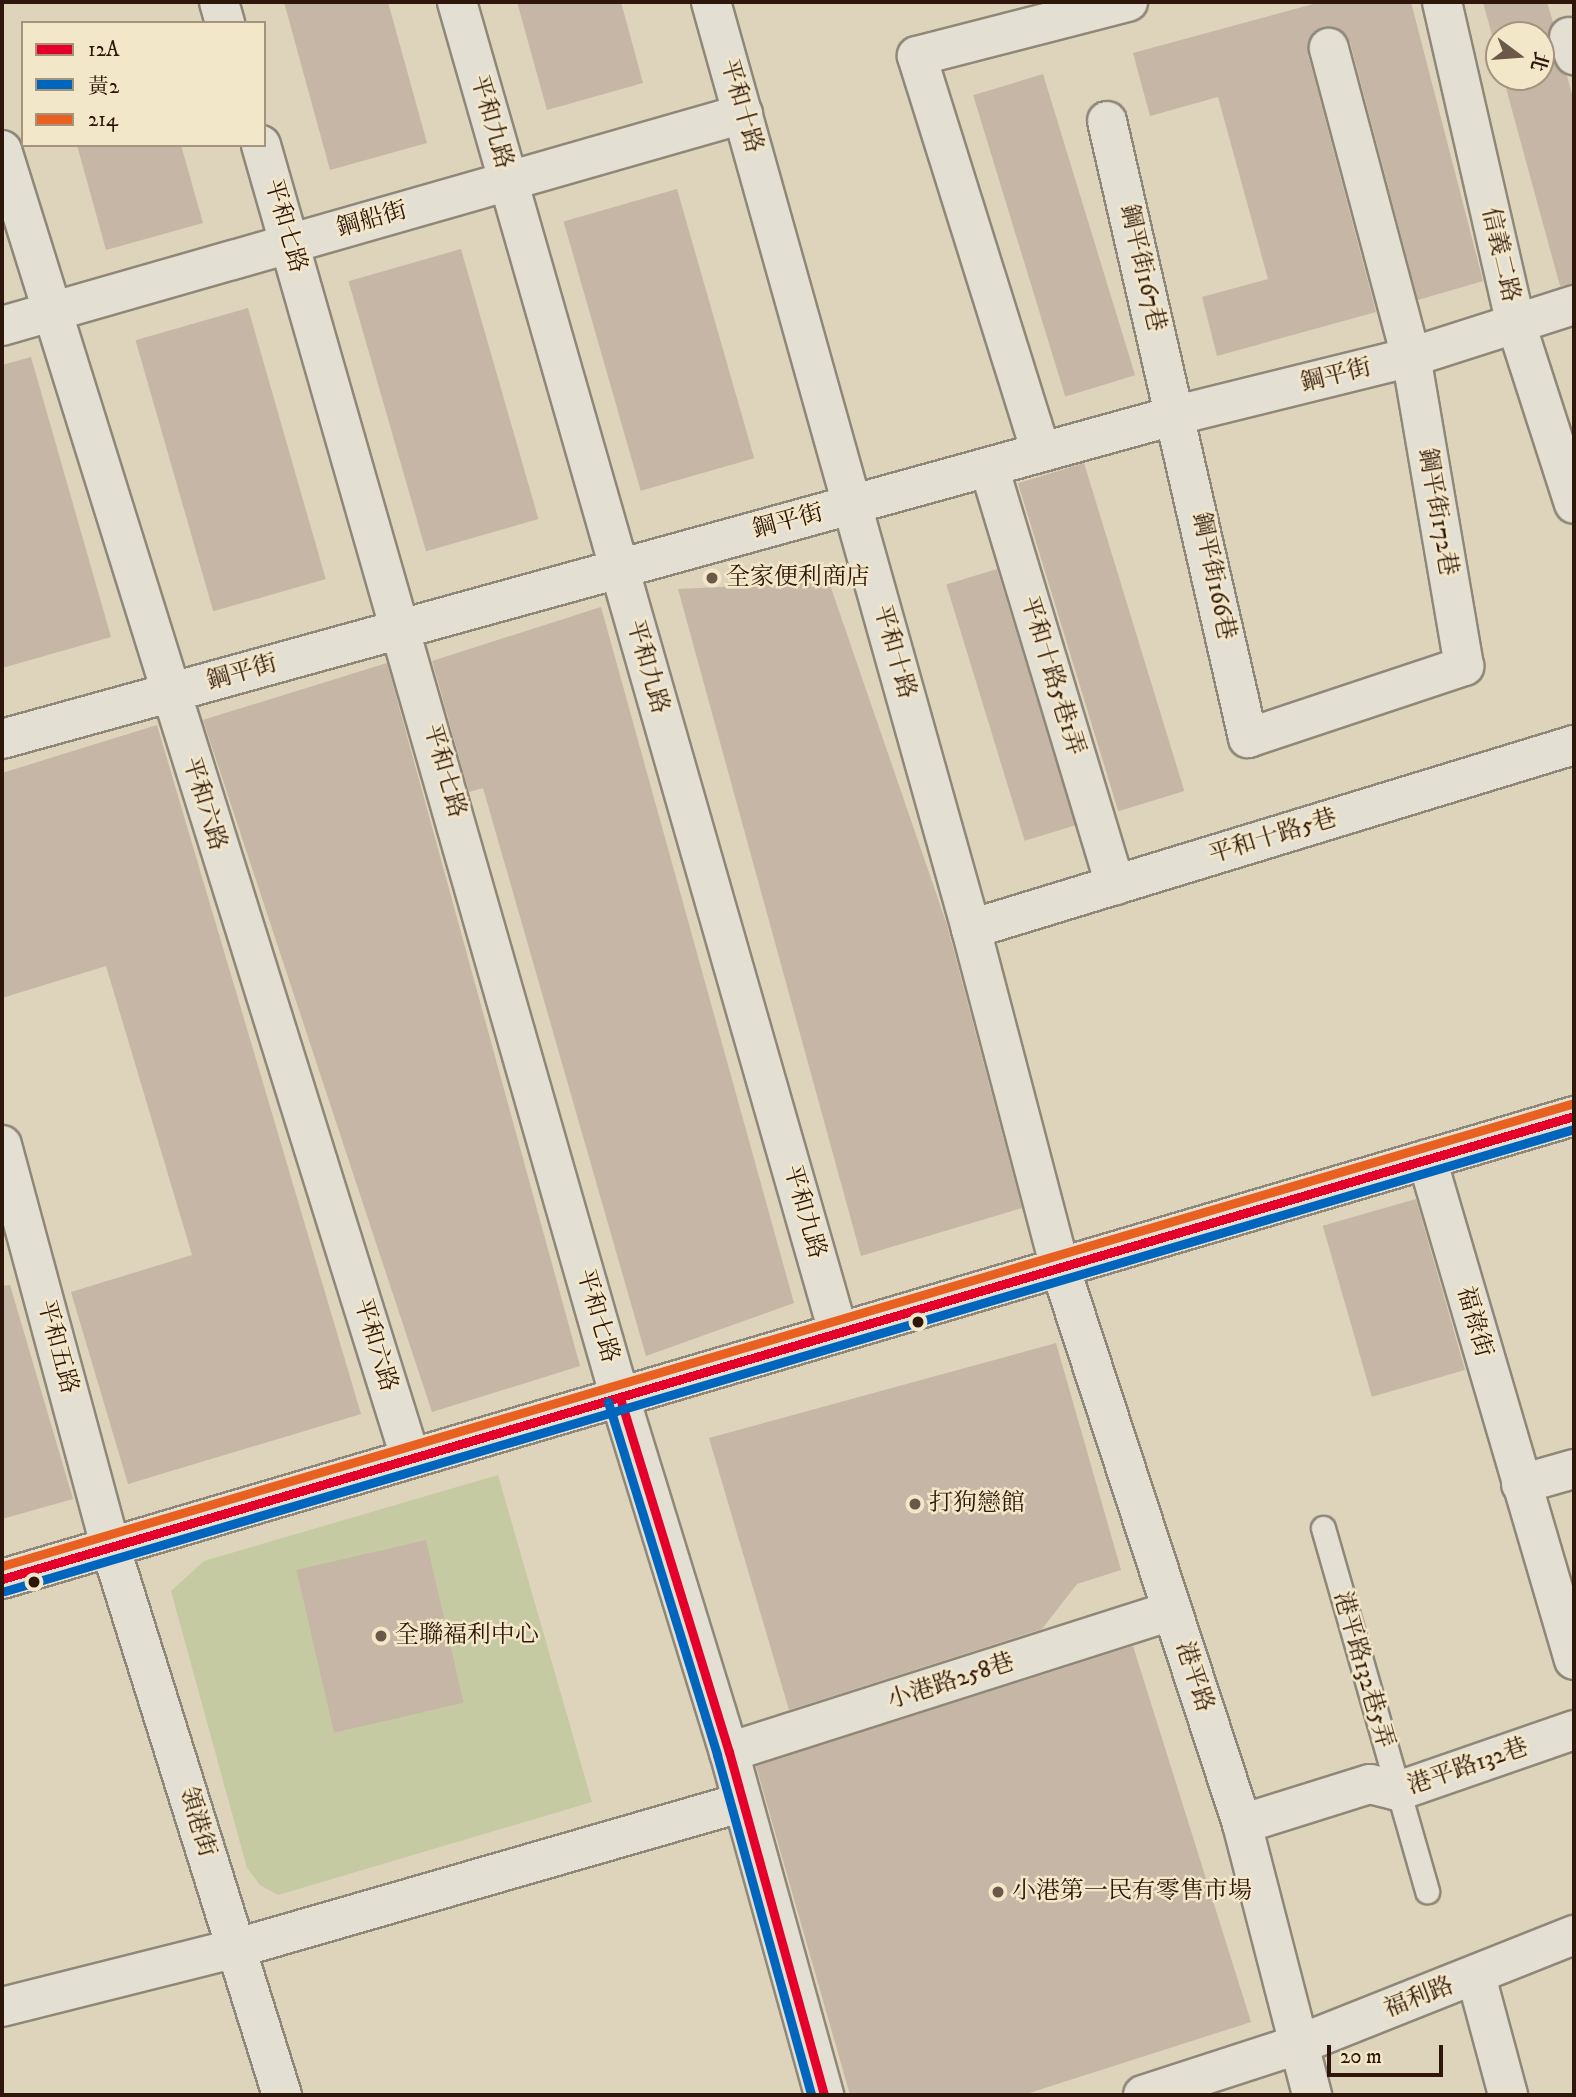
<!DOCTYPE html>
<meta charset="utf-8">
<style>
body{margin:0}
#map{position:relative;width:1576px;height:2097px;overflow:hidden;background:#ddd4bb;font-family:"IM FELL DW Pica","Noto Serif TC",serif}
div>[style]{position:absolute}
.green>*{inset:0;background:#c5caa2}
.building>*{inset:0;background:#c6b6a5;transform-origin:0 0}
.roads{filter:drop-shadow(2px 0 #8f8777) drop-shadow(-2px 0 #8f8777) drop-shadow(0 2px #8f8777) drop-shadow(0 -2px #8f8777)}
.service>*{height:23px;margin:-11.5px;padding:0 11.5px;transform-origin:11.5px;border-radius:11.5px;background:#e4dfd3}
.minor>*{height:38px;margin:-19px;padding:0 19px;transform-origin:19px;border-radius:19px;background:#e4dfd3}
.bus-1>*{height:9px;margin:-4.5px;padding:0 4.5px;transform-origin:4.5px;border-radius:4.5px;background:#e4002b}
.bus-2>*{height:9px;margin:-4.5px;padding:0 4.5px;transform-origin:4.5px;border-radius:4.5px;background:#0065bd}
.bus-3>*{height:9px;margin:-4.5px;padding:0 4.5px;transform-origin:4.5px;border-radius:4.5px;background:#e86121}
.dots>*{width:19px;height:19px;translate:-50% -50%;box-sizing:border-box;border:4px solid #f3e7c9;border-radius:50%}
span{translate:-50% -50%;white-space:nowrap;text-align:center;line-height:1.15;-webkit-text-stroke:5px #f3e7c9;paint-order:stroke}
.street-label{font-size:24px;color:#2e160a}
.poi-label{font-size:24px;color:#2e160a}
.left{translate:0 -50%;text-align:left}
.frame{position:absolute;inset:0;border:4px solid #2e160a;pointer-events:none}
.legend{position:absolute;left:21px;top:21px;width:245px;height:126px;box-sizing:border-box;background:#f3e7c9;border:2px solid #a4937d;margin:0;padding:9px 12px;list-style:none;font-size:21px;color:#2e160a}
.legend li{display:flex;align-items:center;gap:14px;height:35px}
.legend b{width:35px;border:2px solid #a4937d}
.north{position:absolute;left:1485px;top:21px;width:70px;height:70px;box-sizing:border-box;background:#f3e7c9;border:2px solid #a4937d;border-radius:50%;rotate:106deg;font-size:19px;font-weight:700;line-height:28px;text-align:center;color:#2e160a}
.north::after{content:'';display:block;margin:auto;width:24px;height:32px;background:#6b5848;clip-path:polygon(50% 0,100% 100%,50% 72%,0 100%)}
.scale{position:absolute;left:1327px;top:2045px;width:116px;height:32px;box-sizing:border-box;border:4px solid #2e160a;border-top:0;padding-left:9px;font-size:21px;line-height:24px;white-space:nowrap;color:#2e160a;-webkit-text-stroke:5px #f3e7c9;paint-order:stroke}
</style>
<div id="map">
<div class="green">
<div style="clip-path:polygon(498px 1475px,592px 1802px,278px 1895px,260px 1885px,247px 1868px,171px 1591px,204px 1561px)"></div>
</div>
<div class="building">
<div style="clip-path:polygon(284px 2px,388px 2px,427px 143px,330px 170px)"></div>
<div style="clip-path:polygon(517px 2px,621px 2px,643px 83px,547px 110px)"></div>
<div style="clip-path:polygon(1321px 2px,1411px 2px,1483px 281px,1418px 300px,1350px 42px,1335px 27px,1323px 27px,1308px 42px,1308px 54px,1376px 312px,1217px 356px,1202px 297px,1268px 279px,1218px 97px,1150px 116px,1133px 53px)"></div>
<div style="clip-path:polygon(1483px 2px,1547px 2px,1553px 22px,1548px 43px,1558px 70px,1567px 76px,1574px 101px,1574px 284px,1560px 286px,1503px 77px,1541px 77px,1541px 35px,1499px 35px,1499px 61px)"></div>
<div style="left:1043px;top:74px;width:315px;height:73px;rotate:73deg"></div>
<div style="clip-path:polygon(77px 145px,181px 145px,203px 223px,106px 250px)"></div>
<div style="left:677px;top:189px;width:280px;height:118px;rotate:74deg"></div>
<div style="left:461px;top:249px;width:281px;height:117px;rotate:74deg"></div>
<div style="left:248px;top:308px;width:282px;height:117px;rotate:74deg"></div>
<div style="clip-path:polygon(31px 357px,111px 637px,2px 668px,2px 365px)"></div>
<div style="left:1084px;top:463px;width:343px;height:69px;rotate:73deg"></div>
<div style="left:997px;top:569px;width:268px;height:53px;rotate:73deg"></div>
<div style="clip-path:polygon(829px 582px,947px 925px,1022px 1208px,861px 1256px,678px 589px)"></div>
<div style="clip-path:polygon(601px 607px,794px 1303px,646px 1356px,483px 788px,469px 792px,432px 661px)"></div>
<div style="clip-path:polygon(387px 663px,580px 1366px,432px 1412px,203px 720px)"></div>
<div style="clip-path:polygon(157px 725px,361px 1414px,128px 1484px,71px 1292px,192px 1255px,106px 966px,2px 998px,2px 773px)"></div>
<div style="left:1416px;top:1199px;width:178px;height:97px;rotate:74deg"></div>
<div style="clip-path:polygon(10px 1285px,73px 1499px,2px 1519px,2px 1286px)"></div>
<div style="clip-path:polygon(1056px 1343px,1121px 1570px,1077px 1584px,1042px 1629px,789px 1710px,709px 1438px)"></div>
<div style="left:426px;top:1540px;width:167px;height:133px;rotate:77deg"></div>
<div style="clip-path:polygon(1133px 1646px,1251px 2022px,1023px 2095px,850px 2095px,756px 1766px)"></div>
</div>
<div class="roads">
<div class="service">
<div style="left:1323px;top:1528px;width:378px;rotate:74deg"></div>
</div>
<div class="minor">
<div style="left:219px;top:2px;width:22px;rotate:74deg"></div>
<div style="left:457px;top:2px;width:1383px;rotate:74.01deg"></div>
<div style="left:711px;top:2px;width:963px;rotate:74.33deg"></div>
<div style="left:971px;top:929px;width:346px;rotate:75.3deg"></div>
<div style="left:1059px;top:1264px;width:589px;rotate:71.9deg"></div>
<div style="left:1242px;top:1824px;width:280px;rotate:75.5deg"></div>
<div style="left:1442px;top:2px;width:327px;rotate:77.1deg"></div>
<div style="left:1515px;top:321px;width:192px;rotate:72.1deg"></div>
<div style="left:1569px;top:37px;width:19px;rotate:74deg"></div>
<div style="left:1107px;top:121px;width:633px;rotate:77.13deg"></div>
<div style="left:1248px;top:738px;width:228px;rotate:-18.4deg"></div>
<div style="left:1464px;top:666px;width:314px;rotate:-99.7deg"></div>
<div style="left:1411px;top:357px;width:320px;rotate:-104.9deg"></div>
<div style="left:261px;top:145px;width:1303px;rotate:74.01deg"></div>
<div style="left:620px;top:1398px;width:370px;rotate:72.9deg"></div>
<div style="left:729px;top:1752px;width:356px;rotate:74.5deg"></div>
<div style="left:2px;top:150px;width:1369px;rotate:72.66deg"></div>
<div style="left:2px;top:326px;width:771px;rotate:-15.97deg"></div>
<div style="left:1041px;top:452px;width:415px;rotate:-107.4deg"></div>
<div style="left:917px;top:56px;width:218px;rotate:-14.4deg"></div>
<div style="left:989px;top:467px;width:437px;rotate:73.2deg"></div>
<div style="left:2px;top:739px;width:1219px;rotate:-15.42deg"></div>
<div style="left:1177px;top:415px;width:241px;rotate:-13.9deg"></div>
<div style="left:1411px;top:357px;width:171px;rotate:-17.7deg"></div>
<div style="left:971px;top:929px;width:630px;rotate:-16.97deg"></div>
<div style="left:2px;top:1145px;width:418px;rotate:74.9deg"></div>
<div style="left:111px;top:1549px;width:572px;rotate:72.61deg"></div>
<div style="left:1427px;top:1159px;width:522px;rotate:73.65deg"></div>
<div style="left:1521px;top:1484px;width:55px;rotate:-15.8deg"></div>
<div style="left:2px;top:1579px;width:1639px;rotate:-16.41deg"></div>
<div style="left:729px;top:1752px;width:465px;rotate:-17.7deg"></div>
<div style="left:1242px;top:1824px;width:134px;rotate:-17.4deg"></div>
<div style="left:1370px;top:1784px;width:29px;rotate:14deg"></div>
<div style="left:1398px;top:1791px;width:186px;rotate:-19.1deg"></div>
<div style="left:1476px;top:1976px;width:123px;rotate:74.9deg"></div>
<div style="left:2px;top:2007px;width:242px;rotate:-14.1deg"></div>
<div style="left:237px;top:1948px;width:523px;rotate:-16.08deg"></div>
<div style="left:1143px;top:2095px;width:165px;rotate:-18deg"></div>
<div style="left:1300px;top:2044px;width:295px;rotate:-21.7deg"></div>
</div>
</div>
<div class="bus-1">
<div style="left:620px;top:1398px;width:370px;rotate:72.9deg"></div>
<div style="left:729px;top:1752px;width:356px;rotate:74.5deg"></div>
<div style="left:2px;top:1579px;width:1639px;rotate:-16.41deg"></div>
</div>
<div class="bus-2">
<div style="left:608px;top:1402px;width:369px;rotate:72.8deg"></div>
<div style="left:717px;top:1755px;width:353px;rotate:74.5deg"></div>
<div style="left:5px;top:1591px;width:1636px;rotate:-16.41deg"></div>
</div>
<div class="bus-3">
<div style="left:2px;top:1566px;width:1636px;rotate:-16.41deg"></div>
</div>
<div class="dots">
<div style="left:712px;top:578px;background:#6b5848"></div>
<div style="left:918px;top:1322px;background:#2e160a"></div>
<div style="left:915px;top:1504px;background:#6b5848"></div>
<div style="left:34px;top:1582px;background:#2e160a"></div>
<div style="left:381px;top:1636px;background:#6b5848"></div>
<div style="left:998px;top:1892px;background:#6b5848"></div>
</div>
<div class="street-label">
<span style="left:741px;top:106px;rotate:74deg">平和十路</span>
<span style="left:491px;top:122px;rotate:74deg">平和九路</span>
<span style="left:372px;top:220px;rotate:-16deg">鋼船街</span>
<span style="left:285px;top:226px;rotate:74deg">平和七路</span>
<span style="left:1500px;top:255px;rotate:77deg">信義二路</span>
<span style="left:1142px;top:268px;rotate:77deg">鋼平街167巷</span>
<span style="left:1336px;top:376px;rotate:-14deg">鋼平街</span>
<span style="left:1437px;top:512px;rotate:80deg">鋼平街172巷</span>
<span style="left:788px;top:522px;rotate:-15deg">鋼平街</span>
<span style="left:1213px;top:576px;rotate:78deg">鋼平街166巷</span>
<span style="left:894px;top:652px;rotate:74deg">平和十路</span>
<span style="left:647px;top:667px;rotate:74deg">平和九路</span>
<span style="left:242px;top:673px;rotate:-16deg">鋼平街</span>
<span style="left:1052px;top:676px;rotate:73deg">平和十路5巷1弄</span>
<span style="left:444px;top:771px;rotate:74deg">平和七路</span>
<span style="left:204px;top:804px;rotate:73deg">平和六路</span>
<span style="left:1273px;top:837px;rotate:-17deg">平和十路5巷</span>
<span style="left:804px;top:1212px;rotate:74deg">平和九路</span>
<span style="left:597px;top:1316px;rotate:74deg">平和七路</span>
<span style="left:1474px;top:1322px;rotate:74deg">福祿街</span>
<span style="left:375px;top:1345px;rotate:73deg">平和六路</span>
<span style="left:57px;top:1347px;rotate:75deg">平和五路</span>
<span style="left:1363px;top:1670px;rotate:74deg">港平路132巷5弄</span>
<span style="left:1194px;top:1677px;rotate:72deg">港平路</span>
<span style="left:951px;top:1682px;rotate:-18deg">小港路258巷</span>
<span style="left:1468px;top:1767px;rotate:-19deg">港平路132巷</span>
<span style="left:197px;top:1822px;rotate:73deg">領港街</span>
<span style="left:1419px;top:1998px;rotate:-21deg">福利路</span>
</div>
<div class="poi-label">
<span class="left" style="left:726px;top:578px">全家便利商店</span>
<span class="left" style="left:929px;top:1504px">打狗戀館</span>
<span class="left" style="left:395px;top:1636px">全聯褔利中心</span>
<span class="left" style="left:1012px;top:1892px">小港第一民有零售市場</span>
</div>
<div class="frame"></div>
<ul class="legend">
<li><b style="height:9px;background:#e4002b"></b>12A</li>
<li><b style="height:9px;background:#0065bd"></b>黃2</li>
<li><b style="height:9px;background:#e86121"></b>214</li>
</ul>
<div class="north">北</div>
<div class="scale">20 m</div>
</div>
